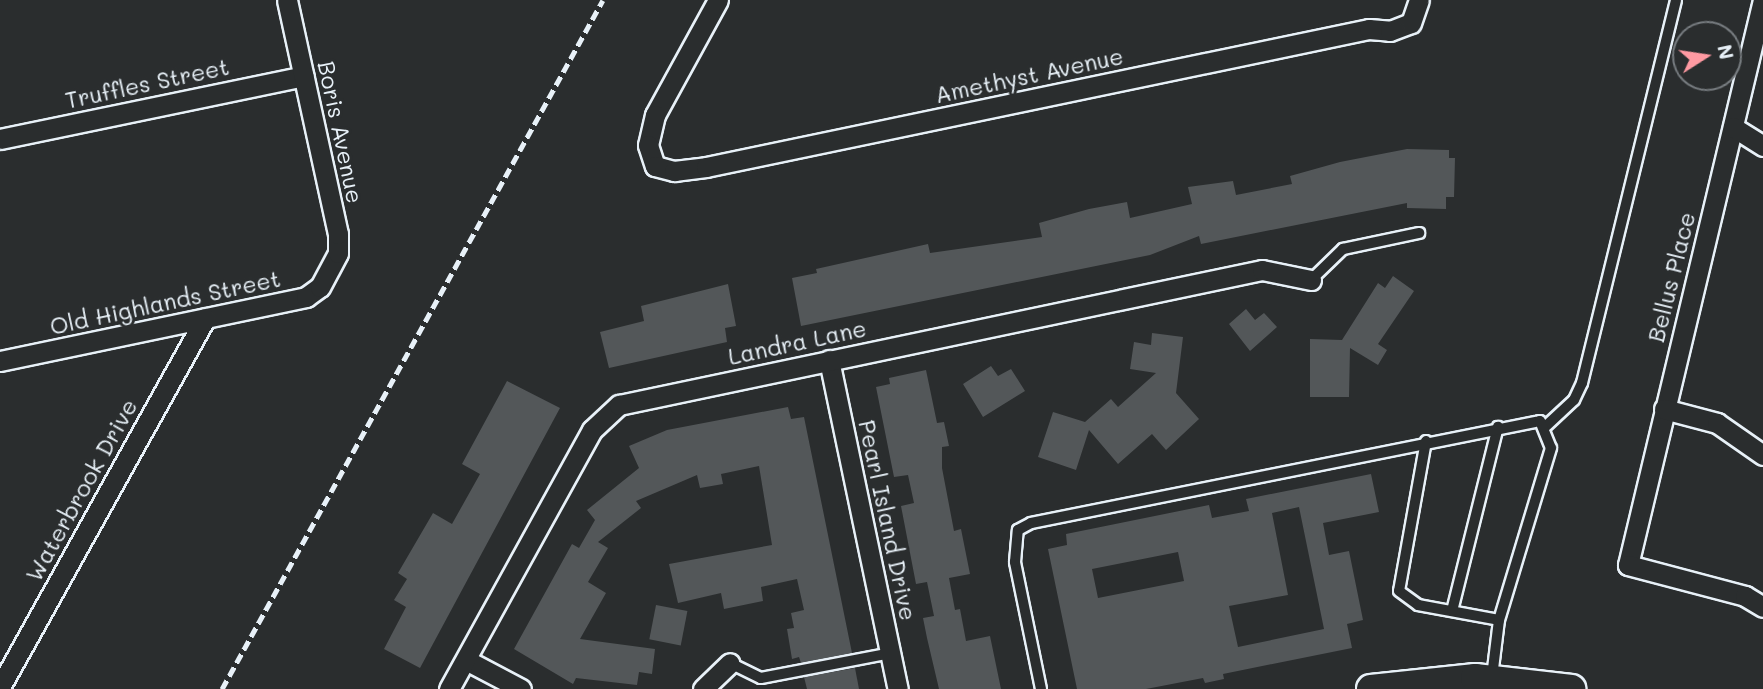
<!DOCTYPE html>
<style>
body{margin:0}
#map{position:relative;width:1763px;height:689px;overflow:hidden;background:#2a2d2e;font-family:Mali,sans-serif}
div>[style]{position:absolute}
.building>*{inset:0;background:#535759;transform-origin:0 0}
.roads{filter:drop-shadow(2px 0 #e8f1f8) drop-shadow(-2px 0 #e8f1f8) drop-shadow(0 2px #e8f1f8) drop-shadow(0 -2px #e8f1f8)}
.lane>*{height:10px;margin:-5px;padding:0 5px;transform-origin:5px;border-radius:5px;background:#2a2d2e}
.street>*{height:19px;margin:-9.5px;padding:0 9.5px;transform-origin:9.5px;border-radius:9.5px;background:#2a2d2e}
.secondary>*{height:28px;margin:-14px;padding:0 14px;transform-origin:14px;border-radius:14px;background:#2a2d2e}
.rail>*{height:5px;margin-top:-2.5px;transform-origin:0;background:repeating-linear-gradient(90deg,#e8f1f8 0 10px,transparent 0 15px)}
span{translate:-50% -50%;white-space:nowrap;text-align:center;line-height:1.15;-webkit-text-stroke:6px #2a2d2e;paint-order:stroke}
.street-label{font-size:23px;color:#e8f1f8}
.north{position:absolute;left:1672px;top:21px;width:70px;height:70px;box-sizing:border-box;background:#2a2d2e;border:2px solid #767b7f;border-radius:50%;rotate:78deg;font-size:19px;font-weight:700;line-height:28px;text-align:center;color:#e8f1f8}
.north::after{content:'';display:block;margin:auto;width:24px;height:32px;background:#ff9aa2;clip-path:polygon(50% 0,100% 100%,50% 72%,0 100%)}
</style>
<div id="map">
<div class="building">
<div style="clip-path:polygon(1407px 149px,1449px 150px,1449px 158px,1455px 158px,1454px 197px,1446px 197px,1446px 209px,1407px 208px,1407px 203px,1201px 244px,1199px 236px,1150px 255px,801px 326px,792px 278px,817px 273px,816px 269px,928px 244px,930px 253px,1042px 237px,1039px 223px,1089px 209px,1127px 202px,1130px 218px,1192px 204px,1188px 187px,1233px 181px,1236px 195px,1292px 184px,1290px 176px,1340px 162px)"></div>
<div style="clip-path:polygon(1393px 276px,1414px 291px,1378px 344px,1387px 350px,1378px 365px,1350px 348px,1349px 397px,1310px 397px,1310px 339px,1342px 340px,1378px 283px,1385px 288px)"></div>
<div style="clip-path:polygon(728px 284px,736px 326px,725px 328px,727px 342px,609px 368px,600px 332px,644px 321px,641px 306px)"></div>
<div style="clip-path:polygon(1246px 309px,1255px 320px,1264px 313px,1277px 327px,1250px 351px,1229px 324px)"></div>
<div style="clip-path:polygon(1152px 333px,1183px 337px,1176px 393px,1199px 419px,1166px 450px,1152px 434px,1118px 464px,1089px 430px,1076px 470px,1038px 457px,1053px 412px,1085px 422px,1111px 399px,1118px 407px,1156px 373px,1130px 369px,1134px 342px,1151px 345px)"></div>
<div style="clip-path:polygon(991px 366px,998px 376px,1011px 369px,1025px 391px,983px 417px,963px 384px)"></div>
<div style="clip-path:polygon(926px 370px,937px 423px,944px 422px,949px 446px,942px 447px,942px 468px,954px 531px,961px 529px,970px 574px,949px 578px,955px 610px,960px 609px,966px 641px,990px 636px,1001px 689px,939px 689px,927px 638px,923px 618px,934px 616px,927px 582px,916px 584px,901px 506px,914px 503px,908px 475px,894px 477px,876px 387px,890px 384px,889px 378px)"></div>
<div style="clip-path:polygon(507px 381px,560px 408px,420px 668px,384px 649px,406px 607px,394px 600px,407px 579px,398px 573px,433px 513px,452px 524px,480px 474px,462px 464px)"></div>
<div style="clip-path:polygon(788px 407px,791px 419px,804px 417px,852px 653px,801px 663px,799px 657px,792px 659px,787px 629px,794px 628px,791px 613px,804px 610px,797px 579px,761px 587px,763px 601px,724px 609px,721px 593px,678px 603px,669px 564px,772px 545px,759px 466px,721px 474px,723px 484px,700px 488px,697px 475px,636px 501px,641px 508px,598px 542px,608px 548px,588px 582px,606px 593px,580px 639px,655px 649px,652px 674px,639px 672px,637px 685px,576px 678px,573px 684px,514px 649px,572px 544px,579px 548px,595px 520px,587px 510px,639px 468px,629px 446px,667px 430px)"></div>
<div style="clip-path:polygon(evenodd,1371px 474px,1379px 512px,1323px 523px,1329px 555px,1349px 551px,1363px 620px,1347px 624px,1352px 648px,1223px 674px,1224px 679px,1205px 683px,1203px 678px,1146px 689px,1077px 689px,1048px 549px,1067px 545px,1066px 534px,1209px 505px,1212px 518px,1249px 511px,1246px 499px,1371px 474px,1299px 507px,1324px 629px,1238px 647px,1229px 606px,1288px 595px,1272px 513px,1299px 507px,1371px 474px,1178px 552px,1184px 581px,1098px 598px,1092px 569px,1178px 552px)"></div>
<div style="left:656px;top:605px;width:32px;height:35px;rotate:11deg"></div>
<div style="clip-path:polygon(855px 668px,859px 689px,807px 689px,804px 677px)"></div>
</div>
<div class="roads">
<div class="lane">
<div style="left:1311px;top:280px;width:45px;rotate:-44.1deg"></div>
<div style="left:1343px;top:249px;width:78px;rotate:-11.9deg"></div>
<div style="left:1546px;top:426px;width:38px;rotate:-43deg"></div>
<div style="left:1574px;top:400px;width:19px;rotate:-65deg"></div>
<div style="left:1582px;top:383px;width:394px;rotate:-76.2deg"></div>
<div style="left:1426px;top:441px;width:152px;rotate:100.2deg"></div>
<div style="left:1399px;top:591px;width:24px;rotate:36deg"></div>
<div style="left:1418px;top:605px;width:82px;rotate:10.5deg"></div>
<div style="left:1499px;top:620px;width:57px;rotate:97deg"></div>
<div style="left:1452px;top:611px;width:190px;rotate:-76deg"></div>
<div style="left:730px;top:663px;width:34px;rotate:26deg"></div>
<div style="left:761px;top:678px;width:132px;rotate:-10.9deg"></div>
<div style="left:1041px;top:689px;width:130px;rotate:-101.6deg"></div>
<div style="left:1015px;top:562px;width:32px;rotate:-85deg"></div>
<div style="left:1018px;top:530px;width:15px;rotate:-28deg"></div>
<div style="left:1031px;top:523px;width:519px;rotate:-11.33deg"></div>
<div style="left:1540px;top:421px;width:29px;rotate:68deg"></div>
<div style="left:1551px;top:448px;width:180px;rotate:106.8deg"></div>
</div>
<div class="street">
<div style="left:718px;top:0;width:131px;rotate:118.7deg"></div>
<div style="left:655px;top:115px;width:31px;rotate:103deg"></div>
<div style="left:648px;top:145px;width:22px;rotate:72deg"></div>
<div style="left:655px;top:166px;width:20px;rotate:15deg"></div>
<div style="left:674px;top:171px;width:32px;rotate:-7deg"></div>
<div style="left:706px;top:167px;width:677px;rotate:-11.76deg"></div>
<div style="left:1369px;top:29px;width:21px;rotate:5deg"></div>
<div style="left:1390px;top:31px;width:22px;rotate:-21deg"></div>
<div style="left:1411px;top:23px;width:24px;rotate:-71deg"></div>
<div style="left:1763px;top:0;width:581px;rotate:103.44deg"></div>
<div style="left:1628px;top:565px;width:121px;rotate:14.8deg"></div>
<div style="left:1745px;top:596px;width:21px;rotate:31deg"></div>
<div style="left:1733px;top:127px;width:36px;rotate:32deg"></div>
<div style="left:0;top:139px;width:310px;rotate:-11.7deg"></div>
<div style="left:829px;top:360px;width:336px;rotate:78.2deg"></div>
<div style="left:0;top:361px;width:313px;rotate:-11.8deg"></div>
<div style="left:306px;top:297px;width:17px;rotate:-36deg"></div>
<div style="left:320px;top:287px;width:38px;rotate:-62deg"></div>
<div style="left:338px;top:253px;width:19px;rotate:-90deg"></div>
<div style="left:338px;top:234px;width:239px;rotate:-102.3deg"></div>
<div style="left:1664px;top:409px;width:55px;rotate:14.8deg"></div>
<div style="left:1717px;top:423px;width:56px;rotate:34.8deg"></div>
<div style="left:466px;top:660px;width:62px;rotate:27.8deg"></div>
<div style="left:0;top:687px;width:422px;rotate:-60.9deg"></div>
<div style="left:449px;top:689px;width:296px;rotate:-61.1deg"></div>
<div style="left:592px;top:430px;width:37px;rotate:-43deg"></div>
<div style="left:619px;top:405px;width:657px;rotate:-11.86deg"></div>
<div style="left:1262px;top:270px;width:50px;rotate:11.5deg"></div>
<div style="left:703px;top:689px;width:37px;rotate:-44deg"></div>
</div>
<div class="secondary">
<div style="left:1371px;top:689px;width:105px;rotate:-6deg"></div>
<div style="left:1475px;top:678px;width:97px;rotate:6.5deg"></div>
</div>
</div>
<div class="rail">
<div style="left:222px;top:689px;width:787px;rotate:-61.06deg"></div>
</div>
<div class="street-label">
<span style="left:1029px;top:75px;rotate:-12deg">Amethyst Avenue</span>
<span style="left:147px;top:83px;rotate:-12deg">Truffles Street</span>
<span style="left:341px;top:132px;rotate:78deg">Boris Avenue</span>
<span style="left:1671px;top:277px;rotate:-76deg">Bellus Place</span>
<span style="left:165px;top:302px;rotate:-12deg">Old Highlands Street</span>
<span style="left:797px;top:342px;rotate:-12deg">Landra Lane</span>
<span style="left:81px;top:490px;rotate:-61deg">Waterbrook Drive</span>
<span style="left:888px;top:520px;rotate:78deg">Pearl Island Drive</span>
</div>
<div class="north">N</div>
</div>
